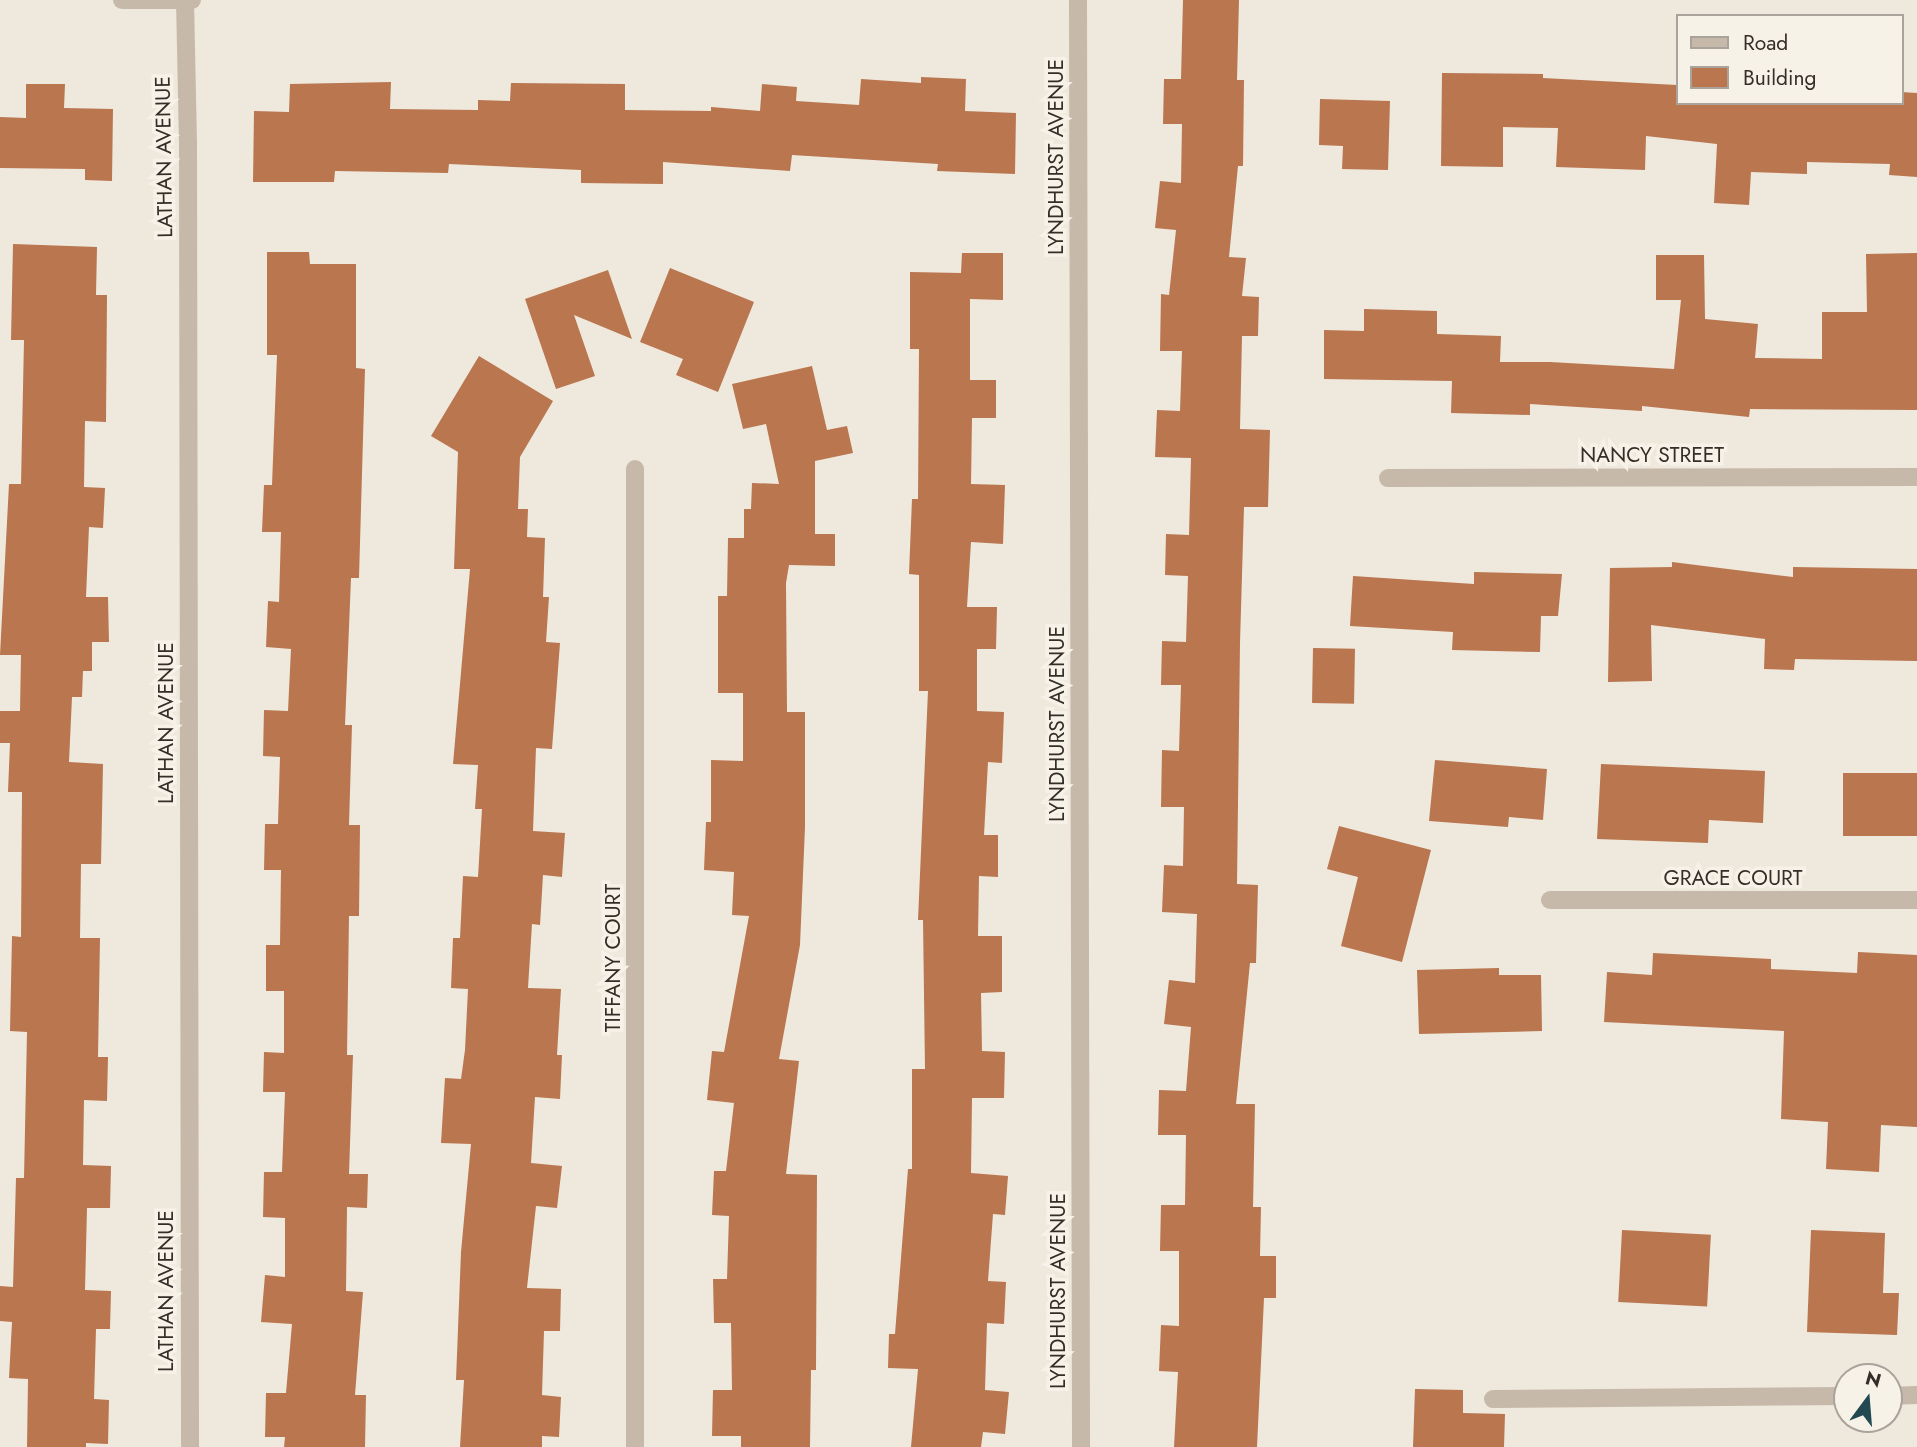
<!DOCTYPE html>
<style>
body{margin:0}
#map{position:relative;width:1917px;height:1447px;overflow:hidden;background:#efe8dc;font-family:Jost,sans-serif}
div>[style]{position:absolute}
.building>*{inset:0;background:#b9764f;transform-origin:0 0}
.service>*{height:18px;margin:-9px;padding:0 9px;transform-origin:9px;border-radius:9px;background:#c6b9a9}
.minor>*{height:18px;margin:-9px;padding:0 9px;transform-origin:9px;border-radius:9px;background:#c6b9a9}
span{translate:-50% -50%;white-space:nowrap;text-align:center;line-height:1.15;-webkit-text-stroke:7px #f7f2e7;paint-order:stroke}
.street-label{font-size:21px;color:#342d28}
.legend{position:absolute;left:1676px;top:14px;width:228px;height:91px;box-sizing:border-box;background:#f7f2e7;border:2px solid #a9a39b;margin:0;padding:9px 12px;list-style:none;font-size:21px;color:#342d28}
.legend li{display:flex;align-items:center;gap:14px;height:35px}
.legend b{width:35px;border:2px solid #a9a39b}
.north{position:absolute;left:1833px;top:1363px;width:70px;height:70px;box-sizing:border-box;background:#f7f2e7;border:2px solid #a9a39b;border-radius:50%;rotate:16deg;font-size:19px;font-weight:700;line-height:28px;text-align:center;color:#342d28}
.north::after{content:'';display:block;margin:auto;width:24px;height:32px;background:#224851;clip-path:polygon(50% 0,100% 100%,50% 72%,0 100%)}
</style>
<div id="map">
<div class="building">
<div style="clip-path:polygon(1183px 0,1239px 0,1237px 80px,1244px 80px,1243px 166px,1238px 166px,1229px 257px,1246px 258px,1242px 296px,1259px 297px,1258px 336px,1242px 336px,1240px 429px,1270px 430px,1268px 507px,1244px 507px,1240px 643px,1237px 884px,1258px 885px,1256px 963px,1250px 963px,1236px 1104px,1255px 1104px,1253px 1207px,1261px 1207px,1260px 1256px,1276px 1256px,1276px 1298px,1264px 1298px,1257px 1447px,1174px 1447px,1178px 1372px,1159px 1371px,1161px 1325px,1179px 1326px,1179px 1251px,1160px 1251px,1161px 1205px,1185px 1205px,1186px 1135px,1158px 1135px,1159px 1090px,1186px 1091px,1191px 1027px,1164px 1024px,1169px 980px,1195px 983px,1197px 914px,1162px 912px,1164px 865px,1183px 866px,1184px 807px,1161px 807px,1162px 750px,1179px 751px,1181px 685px,1161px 685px,1162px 641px,1186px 642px,1188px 576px,1165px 575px,1166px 534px,1189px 535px,1191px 458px,1155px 457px,1157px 410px,1180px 411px,1182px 351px,1160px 351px,1161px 294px,1169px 295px,1176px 230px,1155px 228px,1160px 181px,1181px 183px,1182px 124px,1163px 124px,1164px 79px,1181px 79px)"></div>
<div style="clip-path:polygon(1442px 73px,1543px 74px,1543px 78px,1677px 85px,1677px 103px,1901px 103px,1901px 92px,1917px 93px,1917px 177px,1889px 175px,1890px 164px,1807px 162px,1807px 174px,1751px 172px,1749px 205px,1714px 203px,1717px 144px,1646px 136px,1645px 170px,1556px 167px,1558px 128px,1503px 127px,1503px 167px,1441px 166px)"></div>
<div style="clip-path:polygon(921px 77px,966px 79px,965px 111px,1016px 113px,1015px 174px,937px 171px,938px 164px,792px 155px,790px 171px,663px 162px,663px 184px,581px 183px,581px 170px,449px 164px,448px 173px,335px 171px,334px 182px,253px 182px,254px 111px,289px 112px,290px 84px,391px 82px,390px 109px,478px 110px,478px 100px,510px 101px,511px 83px,625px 84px,625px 110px,711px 111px,711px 107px,760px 111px,762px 84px,797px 87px,796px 101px,859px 105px,861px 79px,921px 83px)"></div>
<div style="clip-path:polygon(26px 84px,65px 84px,64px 108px,113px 109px,112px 181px,85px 180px,85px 169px,0 168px,0 117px,26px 118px)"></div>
<div style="clip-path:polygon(1320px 99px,1390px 101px,1388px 170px,1342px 169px,1343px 146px,1319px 145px)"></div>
<div style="clip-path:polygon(13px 244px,97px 247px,96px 295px,107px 295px,106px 422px,85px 421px,84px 487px,105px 488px,103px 528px,89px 527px,86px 597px,108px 597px,109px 642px,92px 642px,92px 671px,83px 671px,82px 697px,72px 697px,69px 762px,103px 764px,101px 864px,81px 864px,80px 938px,100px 938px,98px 1057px,108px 1057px,107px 1101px,84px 1100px,83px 1165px,111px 1166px,110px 1208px,87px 1208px,85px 1290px,111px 1291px,110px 1329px,96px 1329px,94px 1399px,109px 1400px,108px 1444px,86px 1443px,86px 1447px,27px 1447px,28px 1379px,9px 1378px,12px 1322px,0 1321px,0 1286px,13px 1287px,16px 1178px,24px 1178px,27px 1032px,10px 1031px,12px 936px,21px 937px,22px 792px,8px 792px,10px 743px,0 743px,0 711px,20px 711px,21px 655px,0 655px,9px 484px,21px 484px,24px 340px,11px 340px)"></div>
<div style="clip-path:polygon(267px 252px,309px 252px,310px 264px,356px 264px,356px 368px,365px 369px,359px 578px,351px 578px,345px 725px,352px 725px,349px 825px,360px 825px,359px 916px,349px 916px,347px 1055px,353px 1055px,349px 1174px,368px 1174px,367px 1208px,347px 1207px,346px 1291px,363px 1292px,355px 1395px,366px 1395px,365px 1447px,284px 1447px,285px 1437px,265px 1437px,266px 1393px,286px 1393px,292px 1324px,261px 1322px,265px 1275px,285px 1277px,285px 1218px,263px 1217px,264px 1172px,282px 1172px,285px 1092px,263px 1092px,264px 1052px,284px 1053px,284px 991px,266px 991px,266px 945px,280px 945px,281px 870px,264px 870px,265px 824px,278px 824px,280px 757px,263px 756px,264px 710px,288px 711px,291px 649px,266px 647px,268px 601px,279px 602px,281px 532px,262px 532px,264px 485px,272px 485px,277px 355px,267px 355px)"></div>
<div style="clip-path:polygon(962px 253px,1003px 253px,1003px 300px,970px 299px,970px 380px,996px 380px,996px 418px,972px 418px,971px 484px,1005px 485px,1003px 544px,971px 542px,967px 607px,997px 607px,996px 649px,977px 649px,977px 711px,1004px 712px,1002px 763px,988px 762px,984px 835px,998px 835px,998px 877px,979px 876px,978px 936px,1002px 936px,1002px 992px,981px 993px,982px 1051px,1005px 1052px,1004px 1098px,972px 1098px,971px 1173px,1008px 1176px,1005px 1215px,993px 1214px,988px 1281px,1006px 1282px,1004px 1324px,987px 1323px,985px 1390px,1009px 1392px,1005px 1434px,983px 1432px,981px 1447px,911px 1447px,918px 1369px,888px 1368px,889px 1334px,895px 1334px,908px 1169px,912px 1169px,912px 1069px,925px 1069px,923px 920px,918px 920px,928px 691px,919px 691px,919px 575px,909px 574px,912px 499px,918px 499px,919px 349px,910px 349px,910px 272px,961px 273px)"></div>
<div style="clip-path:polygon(1917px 253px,1917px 410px,1750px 409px,1749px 417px,1642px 406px,1642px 411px,1530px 404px,1530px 415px,1451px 413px,1452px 381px,1324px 379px,1324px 330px,1364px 331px,1364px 309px,1437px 311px,1437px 334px,1501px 336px,1500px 362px,1550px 362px,1674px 369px,1681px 300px,1656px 300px,1656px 255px,1704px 255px,1705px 319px,1758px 324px,1755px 358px,1822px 359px,1822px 312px,1867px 312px,1866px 254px)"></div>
<div style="clip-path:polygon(670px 268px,754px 302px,718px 392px,676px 375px,683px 359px,640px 342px)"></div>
<div style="clip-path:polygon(608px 270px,632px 339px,574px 315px,595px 376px,556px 389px,525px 299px)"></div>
<div style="clip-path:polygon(479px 356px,553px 401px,520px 457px,518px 509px,528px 509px,527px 537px,545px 538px,543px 597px,549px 597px,546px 642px,560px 643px,552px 749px,536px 748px,533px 831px,565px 833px,562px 877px,543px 875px,540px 925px,532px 924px,528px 988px,561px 989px,557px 1055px,562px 1055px,560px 1099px,535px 1097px,531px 1163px,562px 1166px,557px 1208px,536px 1206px,527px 1288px,561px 1289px,560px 1331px,544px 1331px,542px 1395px,561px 1397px,559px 1437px,542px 1436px,542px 1447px,460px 1447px,464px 1380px,456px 1380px,461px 1252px,471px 1144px,441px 1143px,445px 1078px,461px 1079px,465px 1050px,468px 989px,451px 988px,453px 938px,460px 938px,463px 876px,478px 877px,482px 809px,475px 809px,478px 765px,453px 764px,470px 569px,454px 569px,458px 452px,431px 436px)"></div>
<div style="clip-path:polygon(812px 366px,827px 430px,847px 426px,853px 453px,815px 461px,815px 534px,835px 534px,835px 566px,789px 565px,786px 583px,787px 712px,805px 712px,805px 827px,800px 945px,779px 1059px,799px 1061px,786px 1174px,817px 1175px,816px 1370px,811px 1370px,810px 1447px,741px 1447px,741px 1436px,712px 1436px,713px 1390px,732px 1390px,731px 1323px,714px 1323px,713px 1279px,727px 1279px,729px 1216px,712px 1215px,714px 1171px,726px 1171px,734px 1103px,707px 1100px,712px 1051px,724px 1052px,749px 916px,732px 915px,734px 872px,704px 870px,706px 822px,711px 822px,711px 760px,743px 761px,743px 693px,718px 693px,718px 596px,727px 596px,728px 538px,744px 538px,744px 509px,751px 509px,752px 483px,779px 484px,766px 424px,743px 429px,732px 384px)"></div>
<div style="clip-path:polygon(1672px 562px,1793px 577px,1793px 567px,1917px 569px,1917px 661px,1795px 659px,1794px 670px,1764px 669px,1765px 639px,1651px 625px,1652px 681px,1608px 682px,1610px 568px,1672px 567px)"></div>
<div style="clip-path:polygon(1474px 572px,1562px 574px,1558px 616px,1541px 616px,1540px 652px,1452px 650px,1453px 632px,1350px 626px,1353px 576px,1474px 584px)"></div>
<div style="left:1313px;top:648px;width:42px;height:55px;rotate:1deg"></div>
<div style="clip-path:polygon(1435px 760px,1547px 769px,1543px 820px,1509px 817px,1508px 827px,1429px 821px)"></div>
<div style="clip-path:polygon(1601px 764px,1765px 771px,1763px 823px,1709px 820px,1708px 843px,1597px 839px)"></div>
<div style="left:1843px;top:773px;width:74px;height:63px"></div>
<div style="clip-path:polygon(1339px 826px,1431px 850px,1402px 962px,1341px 946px,1358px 877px,1327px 869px)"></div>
<div style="clip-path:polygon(1858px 952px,1917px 955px,1917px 1127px,1881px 1125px,1879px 1172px,1826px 1169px,1828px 1122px,1781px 1119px,1784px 1031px,1604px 1022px,1607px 972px,1652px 975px,1653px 953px,1771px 959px,1771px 969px,1857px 973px)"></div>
<div style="clip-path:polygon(1499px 968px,1499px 975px,1541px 975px,1542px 1031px,1419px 1034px,1417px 970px)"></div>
<div style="left:1622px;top:1230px;width:89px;height:72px;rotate:3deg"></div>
<div style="clip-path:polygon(1811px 1230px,1885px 1233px,1883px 1293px,1899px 1293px,1897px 1335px,1807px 1332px)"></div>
<div style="clip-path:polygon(1415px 1389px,1463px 1390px,1463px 1413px,1505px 1414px,1504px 1447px,1413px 1447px)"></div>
</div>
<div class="service">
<div style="left:1889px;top:1396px;width:28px;rotate:-2deg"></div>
<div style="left:1493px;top:1399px;width:354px;rotate:-0.5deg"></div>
</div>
<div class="minor">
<div style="left:122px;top:0;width:70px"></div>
<div style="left:185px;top:0;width:143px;rotate:88.8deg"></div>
<div style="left:188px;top:143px;width:1304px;rotate:89.91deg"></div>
<div style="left:1078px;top:0;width:1447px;rotate:89.88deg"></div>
<div style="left:1388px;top:478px;width:529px;rotate:-0.11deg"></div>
<div style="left:1550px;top:900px;width:367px"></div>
<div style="left:635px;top:1447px;width:978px;rotate:-90deg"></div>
</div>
<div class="street-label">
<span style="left:164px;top:157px;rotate:-91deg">LATHAN AVENUE</span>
<span style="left:1056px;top:157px;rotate:-90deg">LYNDHURST AVENUE</span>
<span style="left:1652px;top:455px">NANCY STREET</span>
<span style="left:166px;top:723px;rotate:-90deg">LATHAN AVENUE</span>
<span style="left:1057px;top:724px;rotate:-90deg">LYNDHURST AVENUE</span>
<span style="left:1733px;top:878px">GRACE COURT</span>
<span style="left:613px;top:958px;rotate:-90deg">TIFFANY COURT</span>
<span style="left:166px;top:1291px;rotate:-90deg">LATHAN AVENUE</span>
<span style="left:1058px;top:1291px;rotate:-90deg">LYNDHURST AVENUE</span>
</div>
<ul class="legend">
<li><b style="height:9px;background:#c6b9a9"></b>Road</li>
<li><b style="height:19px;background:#b9764f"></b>Building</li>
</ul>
<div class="north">N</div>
</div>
